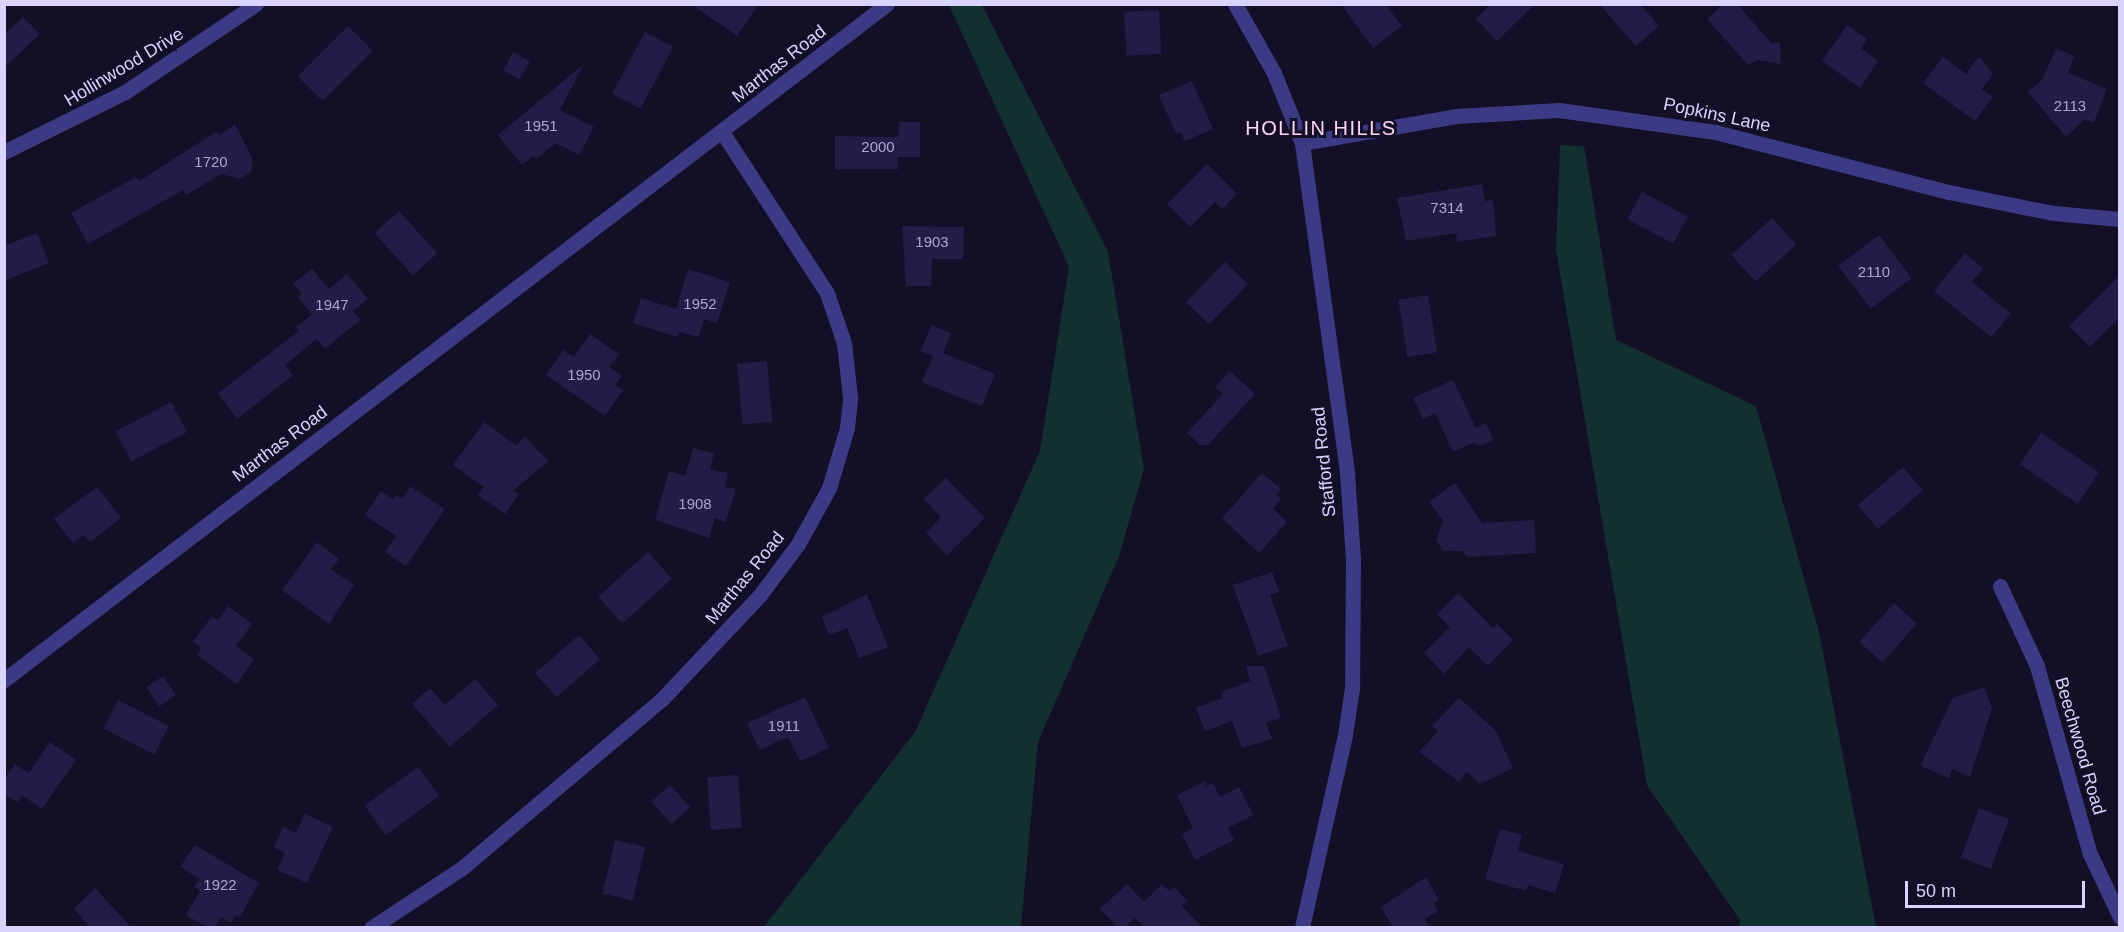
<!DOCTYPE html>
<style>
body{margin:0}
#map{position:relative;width:2124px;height:932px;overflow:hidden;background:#130f26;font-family:Arial,sans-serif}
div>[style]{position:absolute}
.green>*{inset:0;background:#12302f}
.building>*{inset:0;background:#241b47;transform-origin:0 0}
.street>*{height:15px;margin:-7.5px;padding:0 7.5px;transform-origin:7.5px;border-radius:7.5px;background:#3d3a85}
span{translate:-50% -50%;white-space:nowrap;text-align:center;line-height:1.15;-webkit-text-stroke:6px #130f26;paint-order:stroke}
.number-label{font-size:15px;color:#aca6d1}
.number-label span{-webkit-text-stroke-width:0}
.street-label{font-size:18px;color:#d9d4ff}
.neighbourhood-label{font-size:20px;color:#ffd6f0;letter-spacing:1.5px}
.frame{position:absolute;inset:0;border:6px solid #d9d4ff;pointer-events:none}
.scale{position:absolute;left:1905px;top:881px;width:180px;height:27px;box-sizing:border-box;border:3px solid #d9d4ff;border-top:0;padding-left:8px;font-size:18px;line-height:21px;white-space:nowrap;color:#d9d4ff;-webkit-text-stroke:4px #130f26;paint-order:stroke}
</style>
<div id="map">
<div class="green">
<div style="clip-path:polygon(949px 5px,982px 5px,1108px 252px,1144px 469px,1119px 556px,1038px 742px,1021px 927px,764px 927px,915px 732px,1040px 451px,1069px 267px)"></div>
<div style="clip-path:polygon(1560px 145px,1584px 146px,1616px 340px,1756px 406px,1819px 632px,1876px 927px,1739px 927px,1740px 920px,1647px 785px,1556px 250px)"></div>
</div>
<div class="building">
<div style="clip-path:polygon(691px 4px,759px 4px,737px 36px)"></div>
<div style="clip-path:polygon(1341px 4px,1385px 4px,1402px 26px,1373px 48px)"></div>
<div style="clip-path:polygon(1491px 4px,1535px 4px,1497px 41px,1476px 19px)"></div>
<div style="clip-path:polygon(1599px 4px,1640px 4px,1659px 26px,1636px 46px)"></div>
<div style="clip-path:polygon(1723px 4px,1737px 4px,1771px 43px,1780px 43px,1781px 64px,1757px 60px,1748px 65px,1707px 19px)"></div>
<div style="left:1159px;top:10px;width:44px;height:35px;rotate:87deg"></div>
<div style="clip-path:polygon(23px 17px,40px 34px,4px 68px,4px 35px)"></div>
<div style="clip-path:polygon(1847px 25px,1867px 39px,1861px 48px,1878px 61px,1860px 88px,1822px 61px)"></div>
<div style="left:348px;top:26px;width:35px;height:71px;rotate:45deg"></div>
<div style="left:645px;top:32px;width:32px;height:70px;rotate:28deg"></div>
<div style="clip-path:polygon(2056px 48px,2074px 56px,2068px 73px,2107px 89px,2094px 122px,2084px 120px,2066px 137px,2028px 92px,2042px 80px)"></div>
<div style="left:513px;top:52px;width:19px;height:21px;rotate:28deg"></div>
<div style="clip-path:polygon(1979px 56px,1993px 74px,1982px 89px,1993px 97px,1975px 121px,1923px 83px,1943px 57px,1966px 74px)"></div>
<div style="clip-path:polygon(584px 64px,560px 110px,594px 127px,579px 155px,556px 143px,536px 159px,534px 156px,522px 165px,498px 135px)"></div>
<div style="clip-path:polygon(1192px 81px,1213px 129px,1185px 141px,1180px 132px,1176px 134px,1159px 95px)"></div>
<div style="clip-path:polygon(899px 122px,920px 122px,920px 157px,898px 157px,898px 169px,835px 169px,835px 136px,898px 137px)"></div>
<div style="clip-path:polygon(235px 124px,253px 160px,251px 172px,240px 179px,221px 174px,186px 195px,183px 190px,88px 244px,71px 213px,136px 177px,139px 181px,216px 132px,220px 135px)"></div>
<div style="clip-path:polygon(1207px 164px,1237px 194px,1222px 209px,1215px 202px,1190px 227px,1167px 204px)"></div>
<div style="clip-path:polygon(1482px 184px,1485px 201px,1493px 200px,1496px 236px,1457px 242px,1456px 233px,1406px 241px,1397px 198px)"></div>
<div style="left:1642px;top:192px;width:52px;height:31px;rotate:28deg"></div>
<div style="left:399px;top:211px;width:57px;height:33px;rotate:48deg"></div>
<div style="left:1772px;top:218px;width:36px;height:55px;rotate:48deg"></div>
<div style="clip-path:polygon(902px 226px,964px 227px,963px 259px,932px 259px,931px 286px,906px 286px)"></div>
<div style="clip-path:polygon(37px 233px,49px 263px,4px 281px,4px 246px)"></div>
<div style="left:1879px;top:235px;width:54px;height:51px;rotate:53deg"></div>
<div style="clip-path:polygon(1965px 253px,1983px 269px,1972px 282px,2011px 314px,1991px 337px,1934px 291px)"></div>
<div style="left:1225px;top:262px;width:32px;height:56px;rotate:44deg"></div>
<div style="clip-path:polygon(312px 269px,329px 289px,347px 274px,368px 299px,353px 311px,360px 320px,325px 349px,317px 339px,285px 365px,293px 375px,237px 419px,218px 393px,299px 331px,296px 327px,312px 314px,298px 297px,302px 294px,293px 284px)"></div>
<div style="clip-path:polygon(688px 269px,730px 282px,717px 323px,704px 319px,699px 337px,679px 332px,677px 337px,633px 323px,641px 298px,676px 309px)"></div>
<div style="clip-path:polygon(2120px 275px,2120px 317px,2090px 347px,2069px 326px)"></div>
<div style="left:1428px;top:295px;width:58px;height:30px;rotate:81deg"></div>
<div style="clip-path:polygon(931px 325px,951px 333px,943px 353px,995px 374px,982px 406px,922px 382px,933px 356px,921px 351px)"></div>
<div style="clip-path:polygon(590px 334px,619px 354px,609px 367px,622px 376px,615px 385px,623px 390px,605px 416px,546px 375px,563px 350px,574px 357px)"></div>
<div style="left:767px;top:361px;width:61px;height:30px;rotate:85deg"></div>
<div style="clip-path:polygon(1230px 371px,1255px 394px,1208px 445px,1200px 445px,1187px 433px,1223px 394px,1215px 387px)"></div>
<div style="clip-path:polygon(1453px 380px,1476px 428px,1486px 423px,1493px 440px,1480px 446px,1474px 442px,1453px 452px,1435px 413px,1423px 419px,1413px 398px)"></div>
<div style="left:171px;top:402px;width:34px;height:63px;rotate:62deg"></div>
<div style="clip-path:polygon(484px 422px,516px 445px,525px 437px,548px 461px,513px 491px,519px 494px,505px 514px,478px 495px,484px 487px,453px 465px)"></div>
<div style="left:2041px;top:433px;width:70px;height:38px;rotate:34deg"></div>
<div style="clip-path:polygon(693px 448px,714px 453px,710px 469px,728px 473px,725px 487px,736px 489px,726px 522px,715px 518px,709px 538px,655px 520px,669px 471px,685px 476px)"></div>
<div style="left:1903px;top:467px;width:31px;height:59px;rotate:50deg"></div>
<div style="clip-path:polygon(1262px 473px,1281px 489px,1276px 494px,1281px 499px,1273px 509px,1287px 522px,1259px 553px,1222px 518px)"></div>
<div style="clip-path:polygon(946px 478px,985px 518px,947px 555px,926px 533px,941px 517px,924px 499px)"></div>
<div style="clip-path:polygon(1455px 483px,1482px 523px,1534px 520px,1536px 553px,1467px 557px,1463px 551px,1443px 551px,1436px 540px,1443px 521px,1429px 502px)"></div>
<div style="clip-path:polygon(410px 486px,445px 509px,406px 566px,385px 552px,396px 536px,365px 515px,381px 491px,393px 499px,396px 495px,402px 499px)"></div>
<div style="clip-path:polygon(97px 487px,121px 518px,90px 542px,84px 535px,73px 543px,54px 519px)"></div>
<div style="clip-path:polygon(317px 542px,339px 559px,331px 569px,354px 585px,329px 624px,282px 590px)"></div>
<div style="left:648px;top:552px;width:36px;height:67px;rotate:48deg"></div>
<div style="clip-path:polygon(1272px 572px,1279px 592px,1270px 595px,1288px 646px,1258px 656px,1233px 585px)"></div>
<div style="clip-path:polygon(1458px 593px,1493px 628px,1497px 624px,1513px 640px,1488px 666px,1469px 647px,1444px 674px,1424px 653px,1450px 627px,1437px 614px)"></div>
<div style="clip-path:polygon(867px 594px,888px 647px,859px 658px,847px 628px,829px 635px,822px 617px)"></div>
<div style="left:1894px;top:603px;width:31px;height:52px;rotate:42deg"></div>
<div style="clip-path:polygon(228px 606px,252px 624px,236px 646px,254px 659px,237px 684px,197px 655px,201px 648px,193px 642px,212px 616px,218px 620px)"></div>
<div style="left:579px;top:635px;width:32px;height:58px;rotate:49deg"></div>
<div style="clip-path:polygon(1246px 666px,1264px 666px,1281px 718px,1266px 723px,1272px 739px,1242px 748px,1232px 721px,1205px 731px,1196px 708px,1223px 698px,1221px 692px,1250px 681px)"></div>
<div style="left:163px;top:676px;width:23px;height:20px;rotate:56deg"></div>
<div style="clip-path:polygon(475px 679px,498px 705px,450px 747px,412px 704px,430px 688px,445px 705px)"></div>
<div style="clip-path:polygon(1984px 687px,1992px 708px,1970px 777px,1952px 769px,1949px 778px,1920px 766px,1953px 698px)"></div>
<div style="clip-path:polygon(805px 697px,829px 748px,800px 761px,788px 737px,759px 750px,747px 723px)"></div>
<div style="clip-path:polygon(1459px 698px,1495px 730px,1513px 768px,1480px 784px,1467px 772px,1459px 782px,1419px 752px,1438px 731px,1432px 726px)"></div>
<div style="left:118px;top:700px;width:57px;height:32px;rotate:27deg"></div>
<div style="clip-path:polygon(50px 742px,76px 760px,42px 809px,22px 795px,17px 802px,4px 794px,4px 779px,15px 764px,29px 773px)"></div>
<div style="left:418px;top:767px;width:36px;height:66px;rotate:54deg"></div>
<div style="left:738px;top:775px;width:53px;height:31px;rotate:86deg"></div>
<div style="clip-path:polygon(1205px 781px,1207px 786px,1213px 783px,1220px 797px,1239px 787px,1253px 815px,1228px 828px,1234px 840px,1195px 860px,1182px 834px,1193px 828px,1177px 795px)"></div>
<div style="left:670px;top:785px;width:30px;height:25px;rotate:48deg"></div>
<div style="left:1979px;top:808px;width:32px;height:53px;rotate:20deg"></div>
<div style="clip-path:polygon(305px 814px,333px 827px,307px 883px,277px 870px,285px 853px,274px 847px,283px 827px,296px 833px)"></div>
<div style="clip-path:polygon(1500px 829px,1522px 835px,1518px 851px,1564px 864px,1555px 893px,1528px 885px,1526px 891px,1485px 879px)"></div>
<div style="left:615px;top:840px;width:31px;height:55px;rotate:13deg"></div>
<div style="clip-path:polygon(195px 845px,259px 883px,240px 917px,236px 915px,231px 923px,221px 917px,215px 927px,207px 927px,186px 915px,200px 891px,194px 887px,200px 879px,180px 867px)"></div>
<div style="clip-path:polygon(1426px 877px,1439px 900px,1433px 903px,1438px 911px,1425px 919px,1430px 927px,1393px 927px,1381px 907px)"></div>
<div style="clip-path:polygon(1127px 884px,1144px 902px,1162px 884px,1169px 891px,1174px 887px,1187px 901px,1182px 906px,1202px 927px,1144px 927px,1135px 918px,1125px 927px,1118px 927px,1100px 909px)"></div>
<div style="clip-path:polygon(95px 888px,131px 927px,90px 927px,74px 909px)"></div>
</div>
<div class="street">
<div style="left:1235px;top:4px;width:79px;rotate:60.5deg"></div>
<div style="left:1274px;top:73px;width:75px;rotate:68.2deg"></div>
<div style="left:1302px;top:143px;width:333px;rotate:82.2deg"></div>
<div style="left:1347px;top:473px;width:85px;rotate:86deg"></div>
<div style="left:1353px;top:558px;width:130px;rotate:90.4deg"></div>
<div style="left:1352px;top:688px;width:48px;rotate:98.5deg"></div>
<div style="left:1345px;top:735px;width:198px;rotate:102.6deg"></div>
<div style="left:1302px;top:143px;width:156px;rotate:-9.9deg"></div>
<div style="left:1456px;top:116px;width:103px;rotate:-3.3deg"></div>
<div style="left:1559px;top:110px;width:158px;rotate:8deg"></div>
<div style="left:1715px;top:132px;width:242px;rotate:14.4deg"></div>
<div style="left:1949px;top:192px;width:106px;rotate:11.4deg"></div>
<div style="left:2053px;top:213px;width:67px;rotate:5.1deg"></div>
<div style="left:4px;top:152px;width:135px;rotate:-26.4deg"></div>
<div style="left:125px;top:92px;width:158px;rotate:-33.9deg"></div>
<div style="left:2000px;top:586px;width:88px;rotate:65.2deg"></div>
<div style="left:2037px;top:666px;width:195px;rotate:74.3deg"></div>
<div style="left:2090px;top:854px;width:70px;rotate:64.5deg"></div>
<div style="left:4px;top:680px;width:1112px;rotate:-37.44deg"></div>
<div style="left:371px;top:928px;width:109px;rotate:-33.4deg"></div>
<div style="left:462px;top:868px;width:262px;rotate:-40.2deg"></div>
<div style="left:662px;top:699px;width:143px;rotate:-46.7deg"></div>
<div style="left:760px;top:595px;width:64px;rotate:-53.3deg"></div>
<div style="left:798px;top:544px;width:64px;rotate:-61deg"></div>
<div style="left:829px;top:488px;width:63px;rotate:-73.3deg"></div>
<div style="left:847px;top:428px;width:31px;rotate:-84deg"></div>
<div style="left:850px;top:397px;width:54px;rotate:-96.3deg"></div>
<div style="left:844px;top:343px;width:53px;rotate:-108.8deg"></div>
<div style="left:827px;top:293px;width:192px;rotate:-123.1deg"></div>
</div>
<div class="number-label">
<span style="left:2070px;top:106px">2113</span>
<span style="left:541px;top:126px">1951</span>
<span style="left:878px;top:147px">2000</span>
<span style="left:211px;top:162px">1720</span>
<span style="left:1447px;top:208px">7314</span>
<span style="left:932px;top:242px">1903</span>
<span style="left:1874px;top:272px">2110</span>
<span style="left:700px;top:304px">1952</span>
<span style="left:332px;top:305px">1947</span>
<span style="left:584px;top:375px">1950</span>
<span style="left:695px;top:504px">1908</span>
<span style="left:784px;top:726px">1911</span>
<span style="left:220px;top:885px">1922</span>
</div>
<div class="street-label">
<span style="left:779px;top:64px;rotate:-38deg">Marthas Road</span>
<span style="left:124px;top:67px;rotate:-31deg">Hollinwood Drive</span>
<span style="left:1717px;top:115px;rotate:12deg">Popkins Lane</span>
<span style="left:280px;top:444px;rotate:-37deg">Marthas Road</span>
<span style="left:1324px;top:462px;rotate:-96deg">Stafford Road</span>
<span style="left:745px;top:578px;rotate:-51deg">Marthas Road</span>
<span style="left:2080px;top:746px;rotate:74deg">Beechwood Road</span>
</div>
<div class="neighbourhood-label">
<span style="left:1321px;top:128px">HOLLIN HILLS</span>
</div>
<div class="frame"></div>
<div class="scale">50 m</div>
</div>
